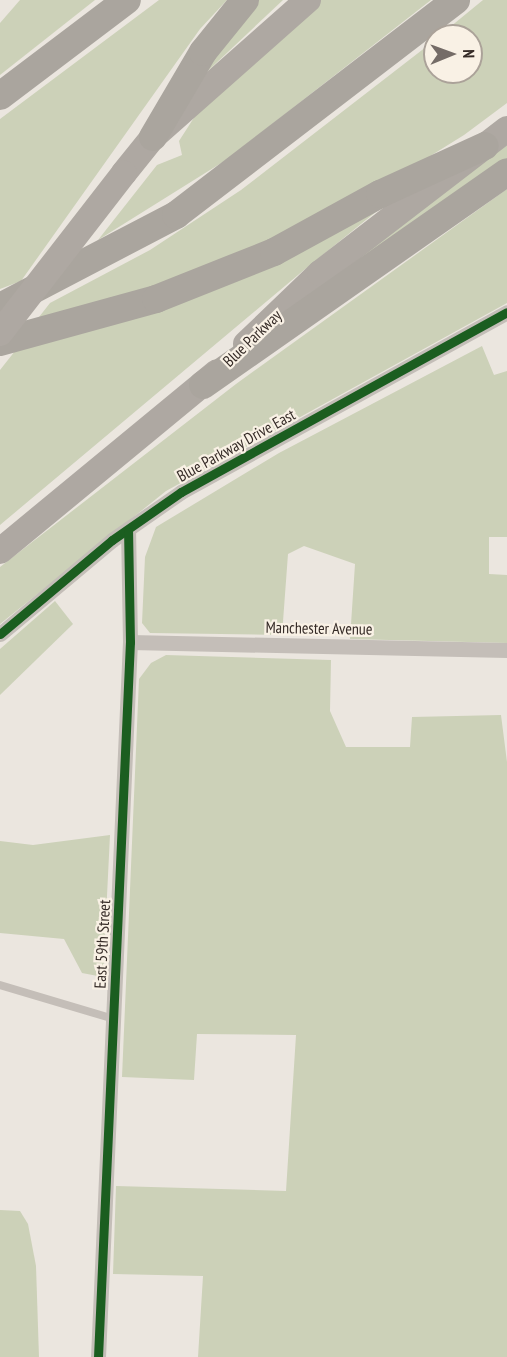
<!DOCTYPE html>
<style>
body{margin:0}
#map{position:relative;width:507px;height:1357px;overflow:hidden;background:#ebe6df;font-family:"PT Sans Narrow",sans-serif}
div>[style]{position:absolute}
.green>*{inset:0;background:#ccd1b8}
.service>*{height:8px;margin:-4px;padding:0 4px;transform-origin:4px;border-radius:4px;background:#c4beb8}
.minor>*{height:15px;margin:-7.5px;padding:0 7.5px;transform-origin:7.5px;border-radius:7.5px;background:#c4beb8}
.trunk>*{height:26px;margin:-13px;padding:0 13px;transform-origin:13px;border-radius:13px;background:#aea8a2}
.motorway>*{height:28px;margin:-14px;padding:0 14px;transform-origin:14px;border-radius:14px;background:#aaa59e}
.trunk-bridge>*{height:26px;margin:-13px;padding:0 13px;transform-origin:13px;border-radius:13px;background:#aea8a2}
.cycleway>*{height:9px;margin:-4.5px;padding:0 4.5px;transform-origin:4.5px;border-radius:4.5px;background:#1b5e20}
span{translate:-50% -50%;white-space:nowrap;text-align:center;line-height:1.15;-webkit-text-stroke:4.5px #f9f1e5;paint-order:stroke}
.street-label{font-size:16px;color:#352b27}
.north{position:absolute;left:423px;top:24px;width:60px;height:60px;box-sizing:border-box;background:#f9f1e5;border:2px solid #aba299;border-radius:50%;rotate:89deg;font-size:16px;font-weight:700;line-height:24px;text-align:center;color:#352b27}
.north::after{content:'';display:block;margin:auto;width:21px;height:27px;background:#756c67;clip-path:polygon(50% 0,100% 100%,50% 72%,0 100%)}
</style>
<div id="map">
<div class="green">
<div style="clip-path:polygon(20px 0,95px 0,0 75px,0 23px)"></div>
<div style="clip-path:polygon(159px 0,227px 0,200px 29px,21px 281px,0 289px,0 119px)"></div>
<div style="clip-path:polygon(256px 0,283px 0,194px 84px)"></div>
<div style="clip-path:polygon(321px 0,431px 0,226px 160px,98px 240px,157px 165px,182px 155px,179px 141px,197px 113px)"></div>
<div style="clip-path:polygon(483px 0,507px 0,507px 103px,464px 135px,419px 163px,221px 265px,32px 326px,50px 303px,150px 250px,241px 190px,435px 40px,435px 72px,471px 72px,471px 36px,439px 36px)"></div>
<div style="clip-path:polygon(507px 142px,507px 159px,327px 281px)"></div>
<div style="clip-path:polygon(507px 189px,507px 303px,166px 491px,0 624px,0 567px,236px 384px)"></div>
<div style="clip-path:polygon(382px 207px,304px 270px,0 525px,0 370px,15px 351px)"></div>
<div style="clip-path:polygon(482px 346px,494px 375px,507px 371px,507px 537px,489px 537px,489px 574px,507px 575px,507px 643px,350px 639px,355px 564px,304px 546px,288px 554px,282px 635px,150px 633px,142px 623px,145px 557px,156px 527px,279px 453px)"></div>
<div style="clip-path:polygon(55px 601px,73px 624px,0 695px,0 649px)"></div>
<div style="clip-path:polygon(166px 655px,331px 660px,330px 711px,346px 747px,410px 747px,412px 717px,501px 715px,507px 762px,507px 1357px,198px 1357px,203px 1276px,113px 1274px,116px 1186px,286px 1191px,296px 1035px,197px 1034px,194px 1080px,122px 1077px,139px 679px,151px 663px)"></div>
<div style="clip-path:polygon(110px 835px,103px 977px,82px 973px,64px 939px,0 933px,0 841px,33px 845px)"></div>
<div style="clip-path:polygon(0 1210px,20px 1211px,28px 1224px,36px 1266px,39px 1357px,0 1357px)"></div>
</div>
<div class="service">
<div style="left:0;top:985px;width:119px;rotate:16.6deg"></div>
</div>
<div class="minor">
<div style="left:0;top:634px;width:146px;rotate:-40deg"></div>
<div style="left:112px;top:540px;width:84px;rotate:-34.8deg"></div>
<div style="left:181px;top:492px;width:372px;rotate:-28.9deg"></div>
<div style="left:130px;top:642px;width:377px;rotate:1.2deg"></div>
<div style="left:98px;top:1357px;width:716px;rotate:-87.44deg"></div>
<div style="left:130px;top:642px;width:110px;rotate:-91deg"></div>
</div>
<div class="trunk">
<div style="left:124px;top:173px;width:46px;rotate:-51.1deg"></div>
<div style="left:153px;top:137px;width:207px;rotate:-41.5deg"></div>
<div style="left:246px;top:344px;width:103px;rotate:-43.8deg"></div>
<div style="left:320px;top:273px;width:236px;rotate:-37.6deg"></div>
<div style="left:0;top:551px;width:281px;rotate:-39.5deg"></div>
</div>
<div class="motorway">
<div style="left:0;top:96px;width:159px;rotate:-37.1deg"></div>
<div style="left:153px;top:137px;width:99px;rotate:-59.5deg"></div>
<div style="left:203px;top:52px;width:67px;rotate:-51.1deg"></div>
<div style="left:0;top:307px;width:199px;rotate:-27.6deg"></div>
<div style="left:176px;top:215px;width:353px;rotate:-37.5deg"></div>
<div style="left:0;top:342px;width:162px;rotate:-15.4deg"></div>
<div style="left:156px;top:299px;width:127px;rotate:-21.7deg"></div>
<div style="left:274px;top:252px;width:121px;rotate:-28.7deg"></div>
<div style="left:380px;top:194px;width:115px;rotate:-24.6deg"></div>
<div style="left:203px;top:385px;width:371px;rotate:-35deg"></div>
</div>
<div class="trunk-bridge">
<div style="left:0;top:333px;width:202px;rotate:-52.2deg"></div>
</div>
<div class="cycleway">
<div style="left:0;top:634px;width:146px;rotate:-40deg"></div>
<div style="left:112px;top:540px;width:84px;rotate:-34.8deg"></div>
<div style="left:181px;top:492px;width:372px;rotate:-28.9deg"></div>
<div style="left:98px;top:1357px;width:716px;rotate:-87.44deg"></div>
<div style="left:130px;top:642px;width:110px;rotate:-91deg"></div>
</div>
<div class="street-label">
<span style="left:252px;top:338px;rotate:-44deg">Blue Parkway</span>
<span style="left:236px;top:445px;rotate:-29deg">Blue Parkway Drive East</span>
<span style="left:319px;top:628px;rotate:1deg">Manchester Avenue</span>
<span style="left:102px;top:944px;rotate:-87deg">East 59th Street</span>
</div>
<div class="north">N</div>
</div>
